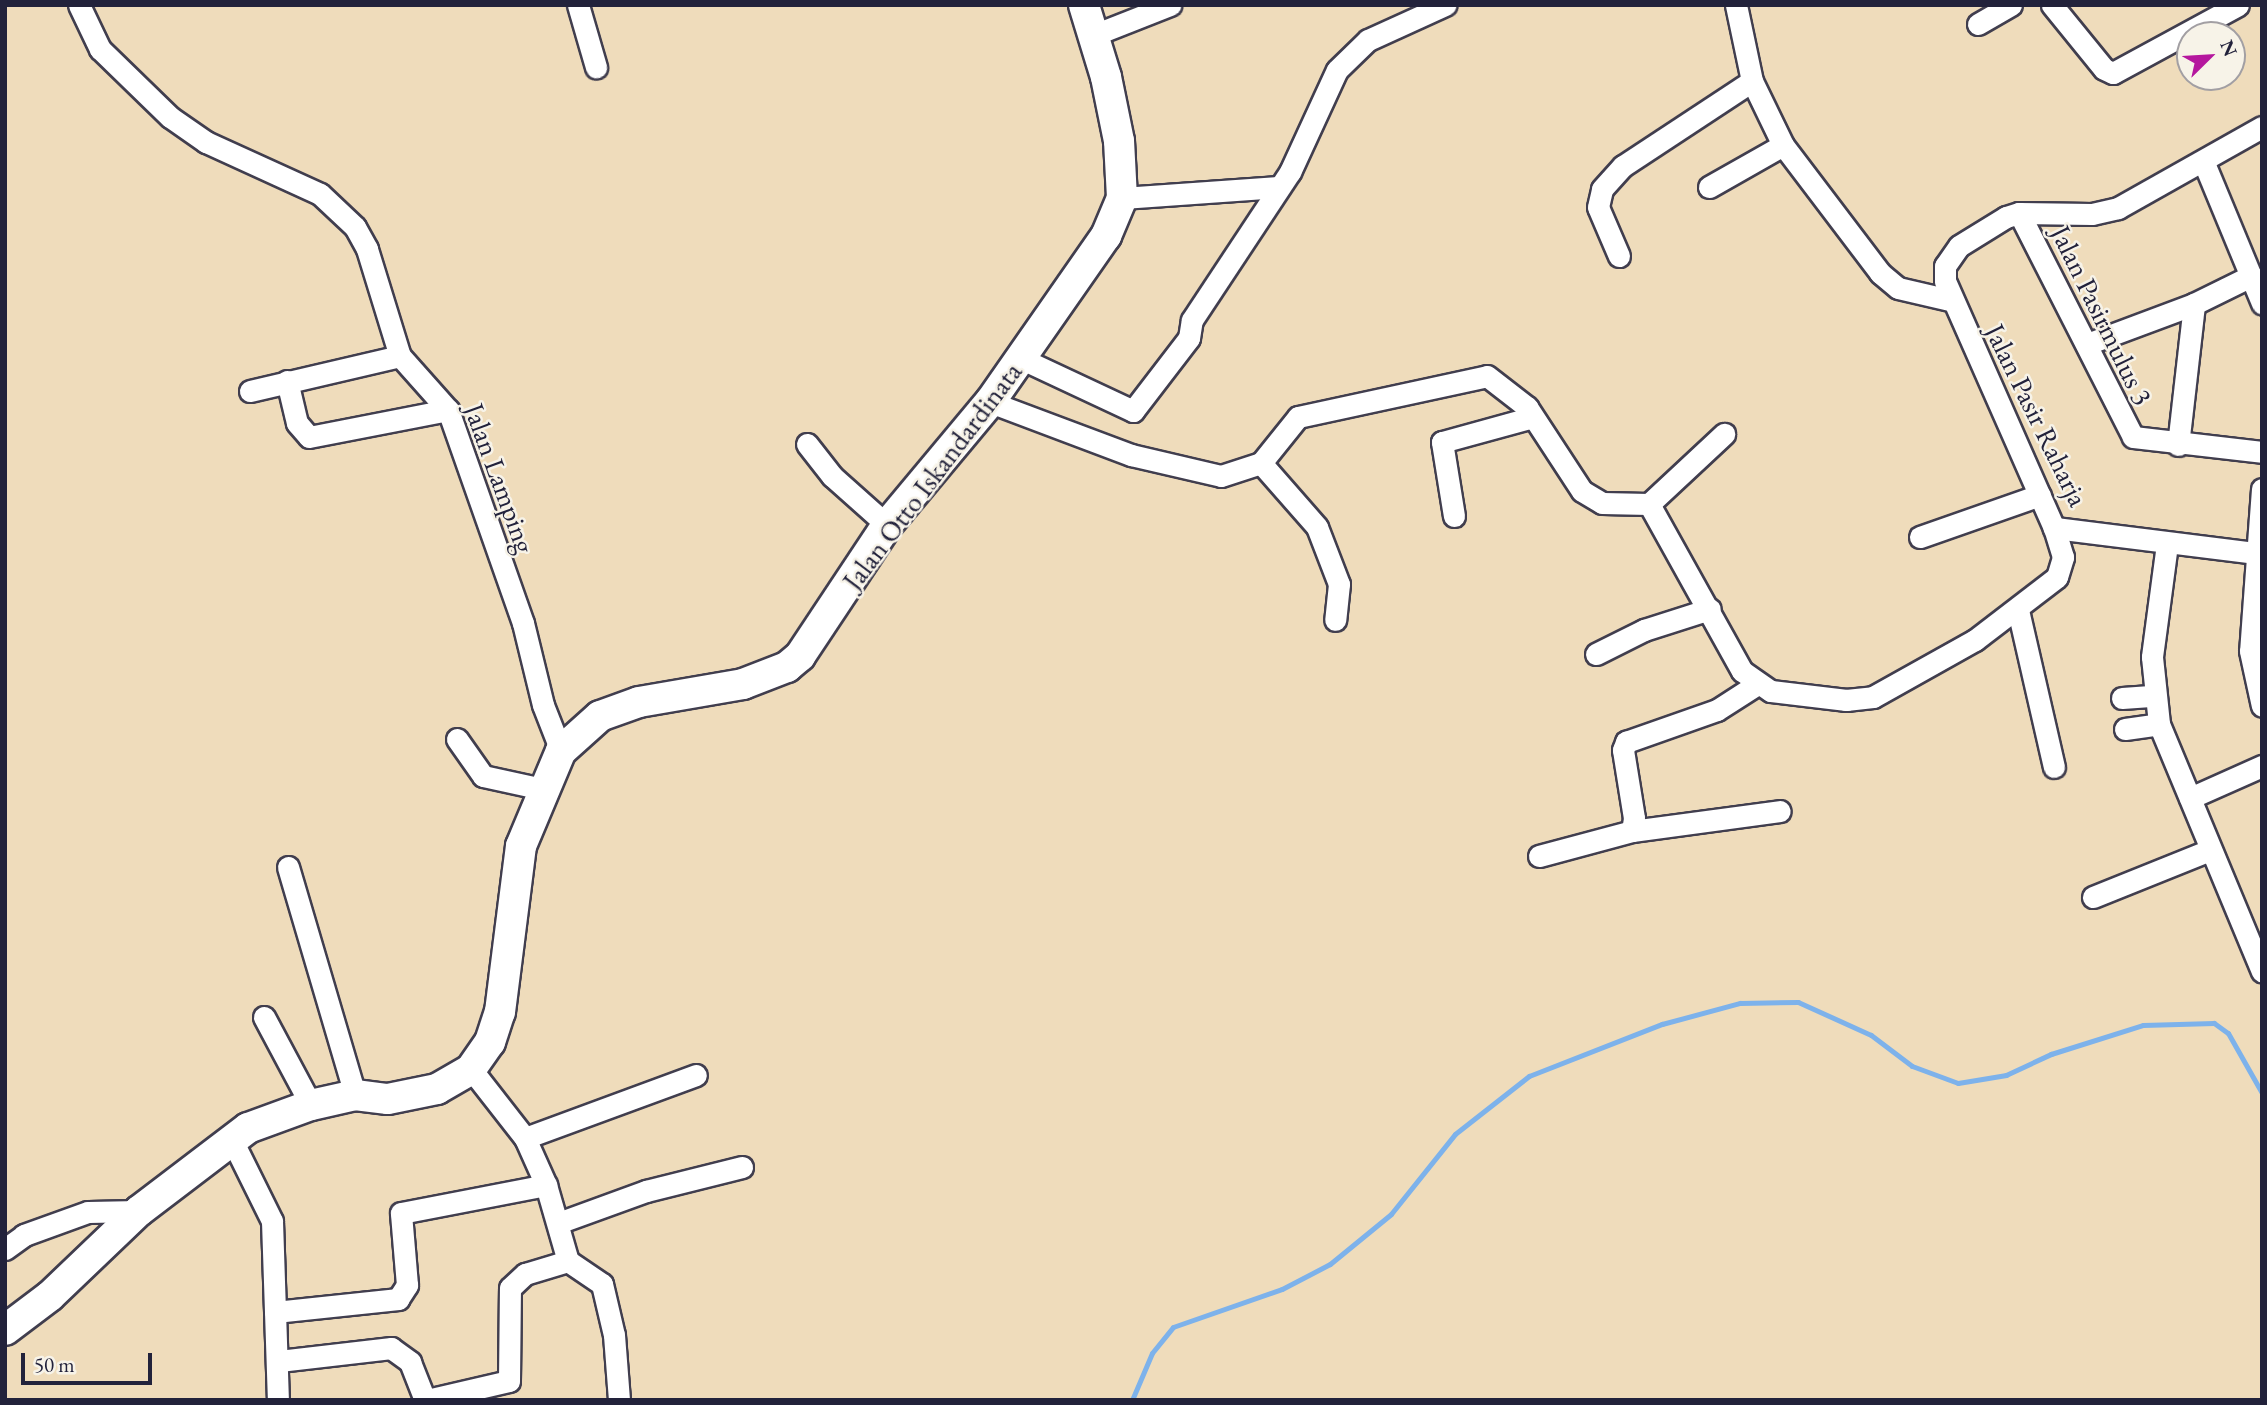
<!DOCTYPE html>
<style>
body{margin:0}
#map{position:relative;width:2267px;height:1405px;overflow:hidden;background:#efdcbb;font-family:"EB Garamond",serif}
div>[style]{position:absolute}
.stream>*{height:5px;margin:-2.5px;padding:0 2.5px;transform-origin:2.5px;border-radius:2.5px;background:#7db2eb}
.roads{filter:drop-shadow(2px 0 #413e4e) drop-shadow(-2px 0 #413e4e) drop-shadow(0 2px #413e4e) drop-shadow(0 -2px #413e4e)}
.minor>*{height:21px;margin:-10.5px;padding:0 10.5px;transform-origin:10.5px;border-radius:10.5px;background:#fff}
.secondary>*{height:30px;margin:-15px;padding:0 15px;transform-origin:15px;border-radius:15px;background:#fff}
span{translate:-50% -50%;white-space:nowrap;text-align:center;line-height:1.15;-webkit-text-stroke:5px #f7f3e8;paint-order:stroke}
.street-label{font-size:28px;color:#22223b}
.frame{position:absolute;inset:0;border:7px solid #22223b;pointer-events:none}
.north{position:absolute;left:2176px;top:21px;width:70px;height:70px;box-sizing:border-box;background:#f7f3e8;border:2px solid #a29fa3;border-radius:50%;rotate:66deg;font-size:19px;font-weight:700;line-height:28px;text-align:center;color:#22223b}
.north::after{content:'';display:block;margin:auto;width:24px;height:32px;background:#b5179e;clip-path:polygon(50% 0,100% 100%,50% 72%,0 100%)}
.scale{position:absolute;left:21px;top:1353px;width:131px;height:32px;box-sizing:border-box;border:4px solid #22223b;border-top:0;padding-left:9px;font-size:21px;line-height:24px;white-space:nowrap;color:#22223b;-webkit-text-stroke:5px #f7f3e8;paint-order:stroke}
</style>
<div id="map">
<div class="stream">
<div style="left:116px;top:1400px;width:13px"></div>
<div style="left:1132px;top:1400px;width:51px;rotate:-66.9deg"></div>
<div style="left:1152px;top:1353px;width:33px;rotate:-51deg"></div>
<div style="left:1173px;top:1327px;width:115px;rotate:-19.2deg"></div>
<div style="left:1282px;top:1289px;width:54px;rotate:-27.5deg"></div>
<div style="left:1330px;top:1264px;width:79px;rotate:-39.3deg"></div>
<div style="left:1391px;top:1214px;width:102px;rotate:-51.3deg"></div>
<div style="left:1455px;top:1134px;width:94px;rotate:-38.1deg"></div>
<div style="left:1529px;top:1076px;width:143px;rotate:-21.4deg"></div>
<div style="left:1662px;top:1024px;width:81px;rotate:-15.1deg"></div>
<div style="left:1740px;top:1003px;width:58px;rotate:-1deg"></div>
<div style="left:1798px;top:1002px;width:80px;rotate:24.3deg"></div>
<div style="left:1871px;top:1035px;width:51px;rotate:37.1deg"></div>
<div style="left:1912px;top:1066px;width:49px;rotate:20.3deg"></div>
<div style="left:1958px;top:1083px;width:49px;rotate:-9.5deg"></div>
<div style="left:2006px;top:1075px;width:50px;rotate:-25deg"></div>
<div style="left:2051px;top:1054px;width:96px;rotate:-17.5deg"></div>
<div style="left:2143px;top:1025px;width:71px;rotate:-1.6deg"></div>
<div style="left:2214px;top:1023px;width:17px;rotate:36deg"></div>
<div style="left:2228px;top:1033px;width:69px;rotate:60.5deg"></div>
</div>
<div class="roads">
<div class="minor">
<div style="left:79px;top:5px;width:49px;rotate:64.5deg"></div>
<div style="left:100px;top:49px;width:98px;rotate:44.2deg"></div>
<div style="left:170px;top:117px;width:44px;rotate:34.8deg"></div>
<div style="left:206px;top:142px;width:125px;rotate:24.5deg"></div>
<div style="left:320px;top:194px;width:48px;rotate:43.3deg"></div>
<div style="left:355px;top:227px;width:25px;rotate:61deg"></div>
<div style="left:367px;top:249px;width:112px;rotate:72.9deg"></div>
<div style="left:400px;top:356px;width:72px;rotate:48.4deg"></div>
<div style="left:448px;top:410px;width:226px;rotate:70.6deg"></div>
<div style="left:523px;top:623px;width:84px;rotate:76.3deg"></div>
<div style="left:543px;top:705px;width:49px;rotate:68.6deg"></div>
<div style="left:578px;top:5px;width:65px;rotate:73.8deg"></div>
<div style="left:1736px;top:5px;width:78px;rotate:78.1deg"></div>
<div style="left:1752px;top:81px;width:71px;rotate:64.2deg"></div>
<div style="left:1783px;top:145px;width:161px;rotate:52.8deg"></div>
<div style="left:1880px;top:273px;width:23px;rotate:40deg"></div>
<div style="left:1898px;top:288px;width:53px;rotate:13deg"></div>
<div style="left:2052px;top:5px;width:82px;rotate:50.9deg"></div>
<div style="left:2104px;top:69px;width:10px;rotate:24deg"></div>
<div style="left:2113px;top:73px;width:142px;rotate:-28.5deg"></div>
<div style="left:1978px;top:24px;width:38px;rotate:-30deg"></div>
<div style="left:1094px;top:35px;width:82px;rotate:-21.5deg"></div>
<div style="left:2204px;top:163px;width:152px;rotate:67.5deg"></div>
<div style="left:1709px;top:187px;width:85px;rotate:-29.6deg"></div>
<div style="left:1122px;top:198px;width:157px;rotate:-4deg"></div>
<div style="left:2019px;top:213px;width:251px;rotate:63deg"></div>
<div style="left:2133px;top:437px;width:130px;rotate:6.6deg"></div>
<div style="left:1619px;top:256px;width:53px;rotate:-113.2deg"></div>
<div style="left:1598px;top:207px;width:18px;rotate:-77deg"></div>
<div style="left:1602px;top:189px;width:31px;rotate:-48deg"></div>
<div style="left:1623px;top:166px;width:154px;rotate:-33.4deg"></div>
<div style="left:2087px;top:344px;width:114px;rotate:-20.5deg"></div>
<div style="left:2194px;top:304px;width:64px;rotate:-26.2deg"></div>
<div style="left:1020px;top:358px;width:125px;rotate:25.1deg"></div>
<div style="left:1133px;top:411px;width:92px;rotate:-52.5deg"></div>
<div style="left:1189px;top:338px;width:18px;rotate:-81deg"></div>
<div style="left:1192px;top:320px;width:178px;rotate:-56.5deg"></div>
<div style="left:1290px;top:172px;width:112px;rotate:-65.3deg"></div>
<div style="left:1337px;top:70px;width:43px;rotate:-44.1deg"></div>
<div style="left:1368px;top:40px;width:85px;rotate:-24.4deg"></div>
<div style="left:287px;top:381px;width:43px;rotate:76.6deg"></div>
<div style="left:297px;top:423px;width:18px;rotate:49deg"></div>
<div style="left:309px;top:437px;width:142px;rotate:-11deg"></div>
<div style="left:250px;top:391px;width:154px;rotate:-13.1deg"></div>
<div style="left:990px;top:402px;width:151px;rotate:20.6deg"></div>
<div style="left:1131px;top:455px;width:92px;rotate:13.1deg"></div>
<div style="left:1221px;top:476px;width:42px;rotate:-18deg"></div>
<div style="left:1261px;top:463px;width:59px;rotate:-51.2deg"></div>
<div style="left:1298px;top:417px;width:193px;rotate:-12.2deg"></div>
<div style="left:1487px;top:376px;width:51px;rotate:37.8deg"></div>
<div style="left:1527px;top:407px;width:100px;rotate:56.8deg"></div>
<div style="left:1582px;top:491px;width:23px;rotate:31deg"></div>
<div style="left:1602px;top:503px;width:47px;rotate:1.2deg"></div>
<div style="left:1649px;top:504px;width:191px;rotate:60.9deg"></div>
<div style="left:1742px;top:671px;width:35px;rotate:35deg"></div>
<div style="left:1771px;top:691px;width:76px;rotate:6.8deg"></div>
<div style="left:1846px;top:700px;width:27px;rotate:-6deg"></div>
<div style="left:1873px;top:697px;width:117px;rotate:-29.2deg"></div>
<div style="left:1975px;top:640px;width:103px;rotate:-37.5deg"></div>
<div style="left:2057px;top:577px;width:21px;rotate:-73deg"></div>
<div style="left:2063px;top:557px;width:30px;rotate:-107deg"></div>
<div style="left:807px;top:444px;width:41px;rotate:52deg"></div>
<div style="left:832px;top:476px;width:74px;rotate:41.7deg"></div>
<div style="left:2178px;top:445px;width:142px;rotate:-83.5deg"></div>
<div style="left:1261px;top:463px;width:85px;rotate:48.8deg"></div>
<div style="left:1317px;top:527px;width:61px;rotate:68.9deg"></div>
<div style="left:1339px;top:584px;width:36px;rotate:96deg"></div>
<div style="left:2262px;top:489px;width:162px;rotate:94.2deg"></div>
<div style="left:2250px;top:651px;width:56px;rotate:77.7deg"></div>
<div style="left:1649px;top:504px;width:103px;rotate:-43deg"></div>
<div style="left:1454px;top:516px;width:75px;rotate:-99.2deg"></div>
<div style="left:1442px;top:442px;width:94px;rotate:-15.4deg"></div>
<div style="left:1920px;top:537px;width:127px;rotate:-19.3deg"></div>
<div style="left:2167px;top:544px;width:114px;rotate:97.6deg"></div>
<div style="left:2152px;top:657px;width:67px;rotate:84deg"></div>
<div style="left:2159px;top:724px;width:268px;rotate:67.4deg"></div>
<div style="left:2256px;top:553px;width:204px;rotate:-172.9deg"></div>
<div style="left:2054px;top:528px;width:270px;rotate:-113.8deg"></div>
<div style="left:1945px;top:281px;width:15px;rotate:-90deg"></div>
<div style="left:1945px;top:266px;width:24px;rotate:-55deg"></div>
<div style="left:1959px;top:246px;width:55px;rotate:-31.7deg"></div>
<div style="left:2006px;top:217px;width:14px;rotate:-17deg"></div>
<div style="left:2019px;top:213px;width:73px;rotate:0.8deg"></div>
<div style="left:2092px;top:214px;width:27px;rotate:-13deg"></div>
<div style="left:2118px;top:208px;width:165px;rotate:-29.4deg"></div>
<div style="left:2018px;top:610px;width:161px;rotate:77.1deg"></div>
<div style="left:1596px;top:654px;width:54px;rotate:-26.6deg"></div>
<div style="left:1644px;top:630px;width:69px;rotate:-17.7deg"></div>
<div style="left:2122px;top:698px;width:32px;rotate:-4deg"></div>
<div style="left:2125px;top:729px;width:34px;rotate:-8deg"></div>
<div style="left:457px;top:739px;width:45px;rotate:54.9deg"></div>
<div style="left:483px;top:776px;width:61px;rotate:12.2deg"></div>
<div style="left:2190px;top:798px;width:79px;rotate:-24deg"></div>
<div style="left:1632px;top:831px;width:13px;rotate:-81deg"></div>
<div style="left:1634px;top:818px;width:69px;rotate:-99.2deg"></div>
<div style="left:1623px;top:750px;width:9px;rotate:-69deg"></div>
<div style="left:1626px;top:742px;width:96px;rotate:-19.4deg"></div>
<div style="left:1717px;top:710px;width:46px;rotate:-32.7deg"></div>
<div style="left:1539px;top:856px;width:96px;rotate:-15deg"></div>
<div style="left:1632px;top:831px;width:149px;rotate:-7.7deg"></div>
<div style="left:288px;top:867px;width:238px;rotate:73.6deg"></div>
<div style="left:2093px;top:897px;width:126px;rotate:-21.9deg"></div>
<div style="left:264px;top:1017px;width:100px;rotate:61.9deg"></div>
<div style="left:471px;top:1069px;width:88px;rotate:52deg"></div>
<div style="left:525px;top:1138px;width:51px;rotate:65.9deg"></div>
<div style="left:546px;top:1185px;width:79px;rotate:73.9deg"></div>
<div style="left:231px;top:1138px;width:93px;rotate:63.7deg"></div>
<div style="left:272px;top:1221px;width:179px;rotate:88.1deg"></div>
<div style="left:525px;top:1138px;width:182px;rotate:-20.2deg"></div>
<div style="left:558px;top:1223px;width:94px;rotate:-20deg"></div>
<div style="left:646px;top:1191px;width:99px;rotate:-14deg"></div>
<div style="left:5px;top:1249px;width:24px;rotate:-36deg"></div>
<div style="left:24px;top:1235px;width:68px;rotate:-19.8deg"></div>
<div style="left:88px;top:1212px;width:51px;rotate:-1.1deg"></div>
<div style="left:275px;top:1312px;width:124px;rotate:-6deg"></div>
<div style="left:398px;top:1299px;width:17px;rotate:-57deg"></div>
<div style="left:407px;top:1285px;width:72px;rotate:-94.8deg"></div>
<div style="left:401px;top:1213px;width:148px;rotate:-10.9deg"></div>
<div style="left:279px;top:1361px;width:113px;rotate:-6.6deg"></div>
<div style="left:391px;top:1348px;width:24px;rotate:36deg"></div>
<div style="left:410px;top:1362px;width:41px;rotate:68.5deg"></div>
<div style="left:427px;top:1400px;width:84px;rotate:-13deg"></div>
<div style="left:509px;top:1381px;width:93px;rotate:-89.4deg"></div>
<div style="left:510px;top:1288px;width:21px;rotate:-43deg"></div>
<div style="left:525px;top:1274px;width:45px;rotate:-16.8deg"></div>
<div style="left:568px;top:1261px;width:41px;rotate:34.1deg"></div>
<div style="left:602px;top:1284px;width:52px;rotate:76.8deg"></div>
<div style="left:614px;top:1335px;width:65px;rotate:85.6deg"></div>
</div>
<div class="secondary">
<div style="left:5px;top:1330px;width:56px;rotate:-37.1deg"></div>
<div style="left:50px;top:1296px;width:123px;rotate:-43.7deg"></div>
<div style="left:139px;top:1211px;width:137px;rotate:-37.3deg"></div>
<div style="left:248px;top:1128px;width:67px;rotate:-20.1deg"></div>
<div style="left:311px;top:1105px;width:45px;rotate:-12.8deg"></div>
<div style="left:355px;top:1095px;width:33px;rotate:7deg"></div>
<div style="left:388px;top:1099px;width:50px;rotate:-11.5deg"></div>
<div style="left:437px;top:1089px;width:39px;rotate:-30deg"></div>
<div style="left:471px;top:1069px;width:33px;rotate:-55deg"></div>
<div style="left:490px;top:1042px;width:32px;rotate:-72deg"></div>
<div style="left:500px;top:1012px;width:167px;rotate:-82.8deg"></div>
<div style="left:521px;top:846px;width:103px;rotate:-67.2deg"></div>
<div style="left:561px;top:751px;width:52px;rotate:-41.9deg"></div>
<div style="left:600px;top:716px;width:41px;rotate:-19.7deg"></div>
<div style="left:639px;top:702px;width:106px;rotate:-9.8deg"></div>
<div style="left:743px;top:684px;width:47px;rotate:-21.1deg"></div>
<div style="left:787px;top:667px;width:17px;rotate:-40deg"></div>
<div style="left:800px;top:656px;width:157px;rotate:-56.4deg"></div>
<div style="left:887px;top:525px;width:160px;rotate:-50.1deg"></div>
<div style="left:990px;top:402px;width:203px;rotate:-55.1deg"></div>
<div style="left:1106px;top:236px;width:41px;rotate:-67.2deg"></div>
<div style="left:1122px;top:198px;width:57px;rotate:-93deg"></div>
<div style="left:1119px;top:141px;width:65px;rotate:-101.5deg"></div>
<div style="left:1106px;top:77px;width:75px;rotate:-107deg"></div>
</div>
</div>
<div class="street-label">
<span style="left:2102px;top:315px;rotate:64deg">Jalan Pasirmulus 3</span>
<span style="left:2037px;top:415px;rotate:64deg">Jalan Pasir Raharja</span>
<span style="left:932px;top:476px;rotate:-53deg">Jalan Otto Iskandardinata</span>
<span style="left:500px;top:478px;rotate:70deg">Jalan Lamping</span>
</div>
<div class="frame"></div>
<div class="north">N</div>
<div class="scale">50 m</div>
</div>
